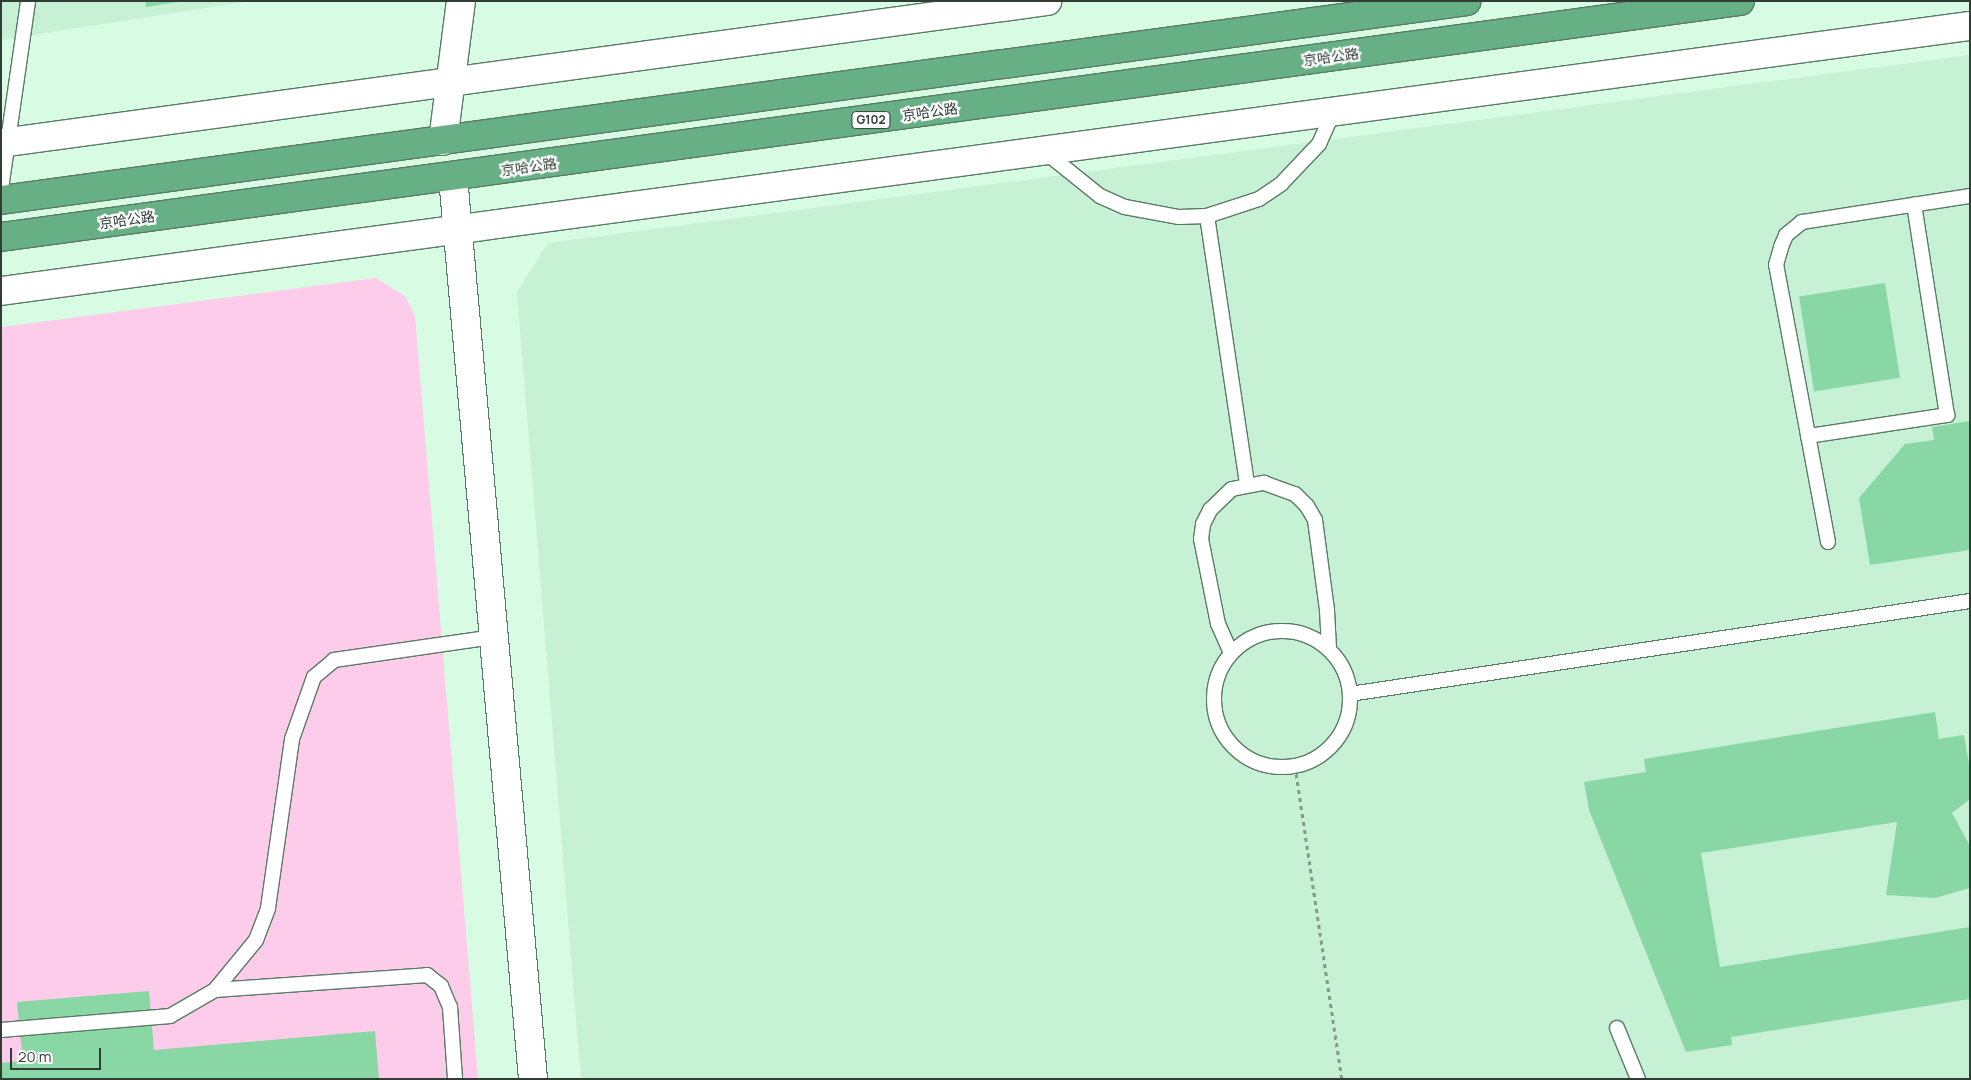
<!DOCTYPE html>
<meta charset="utf-8">
<style>
body{margin:0}
#map{position:relative;width:1971px;height:1080px;overflow:hidden;background:#d8fbe3;font-family:Manrope,"Noto Sans SC",sans-serif}
div>[style]{position:absolute}
.built>*{inset:0;background:#c7f1d5}
.green>*{inset:0;background:#fcccea}
.building>*{inset:0;background:#88d7a4;transform-origin:0 0}
.path>*{height:3px;margin-top:-1.5px;transform-origin:0;background:repeating-linear-gradient(90deg,#829a8a 0 4px,transparent 0 8px)}
.roads{filter:drop-shadow(1px 0 #5a7a65) drop-shadow(-1px 0 #5a7a65) drop-shadow(0 1px #5a7a65) drop-shadow(0 -1px #5a7a65)}
.service>*{height:14px;margin:-7px;padding:0 7px;transform-origin:7px;border-radius:7px;background:#fff}
.service>.ring{margin:-7px;padding:0;box-sizing:content-box;background:none;border:14px solid #fff;border-radius:50%}
.minor>*{height:28px;margin:-14px;padding:0 14px;transform-origin:14px;border-radius:14px;background:#fff}
.tertiary>*{height:28px;margin:-14px;padding:0 14px;transform-origin:14px;border-radius:14px;background:#fff}
.trunk>*{height:28px;margin:-14px;padding:0 14px;transform-origin:14px;border-radius:14px;background:#67b086}
span{translate:-50% -50%;white-space:nowrap;text-align:center;line-height:1.15;-webkit-text-stroke:4.5px #fefefe;paint-order:stroke}
.shield-label span{padding:1px 4px;background:#fefefe;border:1px solid;border-radius:4px;-webkit-text-stroke-width:0}
.shield-label{font-size:12px;color:#2f3d34;font-weight:700}
.street-label{font-size:14px;color:#2f3d34}
.frame{position:absolute;inset:0;border:2px solid #2f3d34;pointer-events:none}
.scale{position:absolute;left:10px;top:1048px;width:91px;height:22px;box-sizing:border-box;border:2px solid #2f3d34;border-top:0;padding-left:6px;font-size:15px;line-height:18px;white-space:nowrap;color:#2f3d34;-webkit-text-stroke:4px #fefefe;paint-order:stroke}
</style>
<div id="map">
<div class="built">
<div style="clip-path:polygon(1px 1px,251px 1px,1px 40px)"></div>
<div style="clip-path:polygon(1970px 55px,1970px 1079px,581px 1079px,517px 292px,548px 243px)"></div>
</div>
<div class="green">
<div style="clip-path:polygon(376px 278px,405px 296px,415px 316px,478px 1079px,1px 1079px,1px 327px)"></div>
</div>
<div class="building">
<div style="clip-path:polygon(145px 1px,178px 1px,178px 2px,146px 7px)"></div>
<div style="left:1885px;top:283px;width:96px;height:87px;rotate:81deg"></div>
<div style="clip-path:polygon(1970px 421px,1970px 550px,1870px 565px,1859px 498px,1905px 444px,1934px 440px,1932px 427px)"></div>
<div style="clip-path:polygon(1935px 712px,1939px 739px,1964px 735px,1970px 770px,1970px 799px,1952px 813px,1970px 846px,1970px 888px,1935px 898px,1886px 895px,1897px 822px,1701px 853px,1720px 967px,1970px 927px,1970px 999px,1731px 1037px,1732px 1045px,1686px 1052px,1589px 810px,1584px 782px,1646px 772px,1644px 759px)"></div>
<div style="clip-path:polygon(149px 991px,154px 1050px,375px 1031px,379px 1079px,1px 1079px,1px 1063px,23px 1061px,17px 1002px)"></div>
</div>
<div class="path">
<div style="left:1295px;top:766px;width:317px;rotate:81.5deg"></div>
</div>
<div class="roads">
<div class="service">
<div style="left:1044px;top:151px;width:72px;rotate:38.8deg"></div>
<div style="left:1100px;top:196px;width:27px;rotate:24deg"></div>
<div style="left:1125px;top:207px;width:55px;rotate:10.5deg"></div>
<div style="left:1179px;top:217px;width:28px;rotate:-2deg"></div>
<div style="left:1207px;top:216px;width:55px;rotate:-18.1deg"></div>
<div style="left:1259px;top:199px;width:27px;rotate:-34deg"></div>
<div style="left:1281px;top:184px;width:55px;rotate:-46.5deg"></div>
<div style="left:1319px;top:144px;width:34px;rotate:-66deg"></div>
<div style="left:1px;top:189px;width:190px;rotate:-81.8deg"></div>
<div style="left:1207px;top:216px;width:271px;rotate:81.5deg"></div>
<div style="left:1808px;top:436px;width:141px;rotate:-8.6deg"></div>
<div style="left:1947px;top:415px;width:213px;rotate:-98.9deg"></div>
<div style="left:1828px;top:542px;width:282px;rotate:-100.6deg"></div>
<div style="left:1776px;top:265px;width:19px;rotate:-74deg"></div>
<div style="left:1781px;top:247px;width:13px;rotate:-67deg"></div>
<div style="left:1786px;top:235px;width:21px;rotate:-39deg"></div>
<div style="left:1802px;top:222px;width:170px;rotate:-8.8deg"></div>
<div class="ring" style="left:1214px;top:631px;width:122px;height:122px"></div>
<div style="left:1231px;top:653px;width:32px;rotate:-114deg"></div>
<div style="left:1218px;top:624px;width:87px;rotate:-101.3deg"></div>
<div style="left:1201px;top:539px;width:15px;rotate:-82deg"></div>
<div style="left:1203px;top:524px;width:16px;rotate:-63deg"></div>
<div style="left:1210px;top:510px;width:30px;rotate:-44deg"></div>
<div style="left:1232px;top:489px;width:33px;rotate:-11deg"></div>
<div style="left:1264px;top:483px;width:33px;rotate:20deg"></div>
<div style="left:1295px;top:494px;width:17px;rotate:45deg"></div>
<div style="left:1307px;top:506px;width:16px;rotate:60deg"></div>
<div style="left:1315px;top:520px;width:91px;rotate:82.4deg"></div>
<div style="left:1327px;top:610px;width:38px;rotate:87deg"></div>
<div style="left:1350px;top:694px;width:627px;rotate:-8.53deg"></div>
<div style="left:215px;top:990px;width:213px;rotate:-4deg"></div>
<div style="left:427px;top:975px;width:18px;rotate:38deg"></div>
<div style="left:441px;top:986px;width:23px;rotate:67deg"></div>
<div style="left:450px;top:1007px;width:72px;rotate:86deg"></div>
<div style="left:1617px;top:1028px;width:55px;rotate:67.6deg"></div>
<div style="left:1px;top:1030px;width:170px;rotate:-4.7deg"></div>
<div style="left:170px;top:1016px;width:52px;rotate:-30deg"></div>
<div style="left:215px;top:990px;width:65px;rotate:-50.6deg"></div>
<div style="left:256px;top:940px;width:34px;rotate:-69deg"></div>
<div style="left:268px;top:908px;width:171px;rotate:-81.9deg"></div>
<div style="left:292px;top:739px;width:66px;rotate:-70.5deg"></div>
<div style="left:314px;top:677px;width:26px;rotate:-40deg"></div>
<div style="left:334px;top:660px;width:162px;rotate:-8.2deg"></div>
</div>
<div class="minor">
<div style="left:443px;top:141px;width:141px;rotate:-82.7deg"></div>
<div style="left:1px;top:143px;width:1056px;rotate:-7.73deg"></div>
<div style="left:1px;top:291px;width:1987px;rotate:-7.67deg"></div>
</div>
<div class="tertiary">
<div style="left:453px;top:177px;width:906px;rotate:84.93deg"></div>
</div>
<div class="trunk">
<div style="left:1px;top:200px;width:1479px;rotate:-7.73deg"></div>
<div style="left:1px;top:237px;width:1755px;rotate:-7.73deg"></div>
</div>
</div>
<div class="shield-label">
<span style="left:871px;top:120px">G102</span>
</div>
<div class="street-label">
<span style="left:1331px;top:57px;rotate:-8deg">京哈公路</span>
<span style="left:930px;top:112px;rotate:-8deg">京哈公路</span>
<span style="left:529px;top:167px;rotate:-8deg">京哈公路</span>
<span style="left:127px;top:220px;rotate:-8deg">京哈公路</span>
</div>
<div class="frame"></div>
<div class="scale">20 m</div>
</div>
